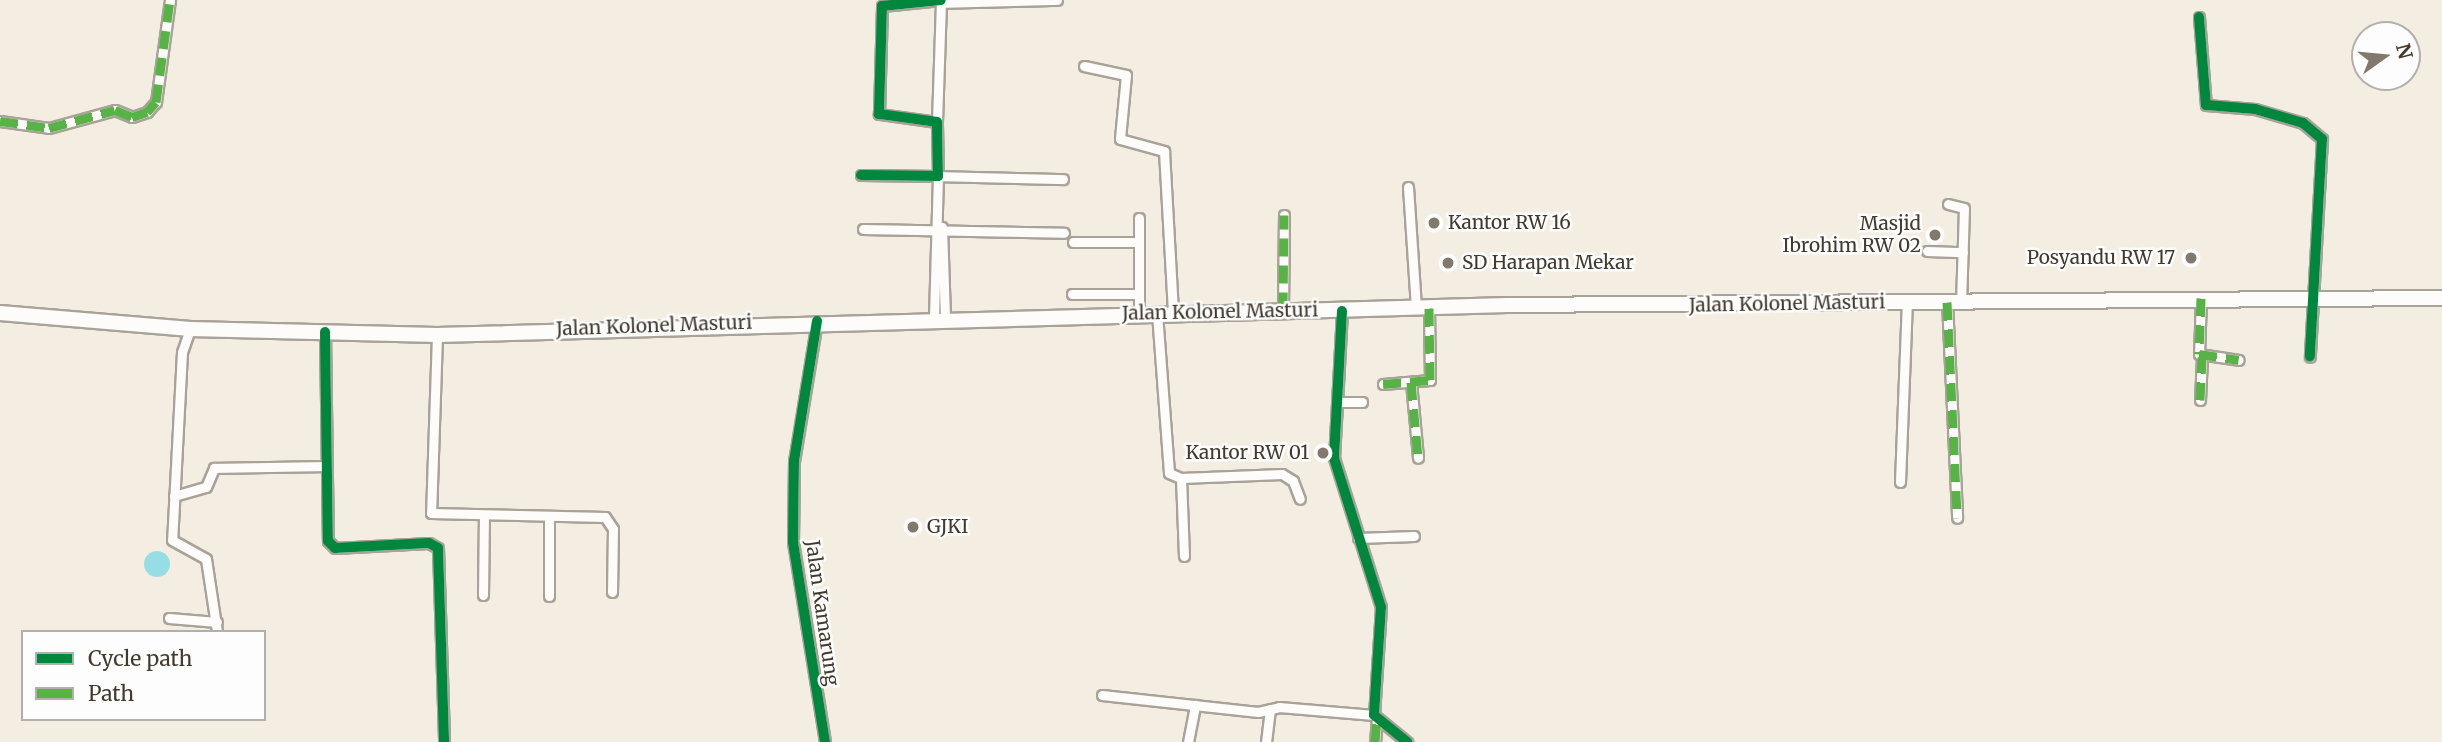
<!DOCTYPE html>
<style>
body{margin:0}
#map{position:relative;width:2442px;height:742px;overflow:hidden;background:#f3ede2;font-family:Merriweather,serif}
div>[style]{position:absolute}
.water>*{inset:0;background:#96dee4}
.round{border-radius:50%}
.roads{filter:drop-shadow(2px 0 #a9a298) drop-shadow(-2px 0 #a9a298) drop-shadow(0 2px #a9a298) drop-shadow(0 -2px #a9a298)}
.street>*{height:9px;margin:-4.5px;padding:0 4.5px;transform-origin:4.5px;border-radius:4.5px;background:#fdfcfb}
.primary>*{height:14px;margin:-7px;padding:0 7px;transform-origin:7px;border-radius:7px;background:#fdfcfb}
.quiet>*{height:9px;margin-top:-4.5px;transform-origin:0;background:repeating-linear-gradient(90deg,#57b346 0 18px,transparent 0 27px)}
.cycleway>*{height:10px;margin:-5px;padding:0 5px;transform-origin:5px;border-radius:5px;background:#00873e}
.dots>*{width:19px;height:19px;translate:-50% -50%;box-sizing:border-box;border:4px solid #fdfdfd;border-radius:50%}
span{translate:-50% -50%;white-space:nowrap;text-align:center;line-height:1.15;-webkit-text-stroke:5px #fdfdfd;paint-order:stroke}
.poi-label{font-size:19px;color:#433a2d}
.left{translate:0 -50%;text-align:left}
.right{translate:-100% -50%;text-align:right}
.street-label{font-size:19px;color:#433a2d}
.legend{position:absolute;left:21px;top:630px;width:245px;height:91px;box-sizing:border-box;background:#fdfdfd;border:2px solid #b3afaa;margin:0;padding:9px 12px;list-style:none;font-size:21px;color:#433a2d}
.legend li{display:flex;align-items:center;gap:14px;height:35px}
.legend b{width:35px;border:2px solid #b3afaa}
.north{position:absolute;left:2351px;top:21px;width:70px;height:70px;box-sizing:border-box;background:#fdfdfd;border:2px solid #b3afaa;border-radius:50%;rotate:75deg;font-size:19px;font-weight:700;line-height:28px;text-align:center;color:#433a2d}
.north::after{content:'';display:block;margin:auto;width:24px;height:32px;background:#81796c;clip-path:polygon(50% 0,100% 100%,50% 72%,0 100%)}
</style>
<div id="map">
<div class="water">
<div class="round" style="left:144px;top:551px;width:26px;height:26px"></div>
</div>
<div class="roads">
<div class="street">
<div style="left:2199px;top:17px;width:88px;rotate:85.5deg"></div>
<div style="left:2206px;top:105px;width:49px;rotate:4.7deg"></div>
<div style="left:2255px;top:109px;width:50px;rotate:16.3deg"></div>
<div style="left:2303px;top:123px;width:25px;rotate:40deg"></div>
<div style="left:2322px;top:139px;width:218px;rotate:93.2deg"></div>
<div style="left:1084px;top:66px;width:43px;rotate:12.1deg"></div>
<div style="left:1126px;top:75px;width:64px;rotate:95.4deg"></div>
<div style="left:1120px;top:139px;width:46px;rotate:15.3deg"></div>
<div style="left:1164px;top:151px;width:161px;rotate:86.8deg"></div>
<div style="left:0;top:121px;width:49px;rotate:8.1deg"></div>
<div style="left:49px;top:128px;width:68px;rotate:-15.3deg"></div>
<div style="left:115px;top:110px;width:18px;rotate:22deg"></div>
<div style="left:132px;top:117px;width:16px;rotate:-18deg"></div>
<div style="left:147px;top:112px;width:13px;rotate:-48deg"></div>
<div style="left:156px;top:102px;width:103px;rotate:-82.2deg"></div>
<div style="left:937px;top:122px;width:119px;rotate:-88.1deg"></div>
<div style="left:941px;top:3px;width:116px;rotate:-1.5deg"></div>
<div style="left:861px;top:175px;width:77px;rotate:0.7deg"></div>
<div style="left:938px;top:176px;width:54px;rotate:-91.1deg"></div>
<div style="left:937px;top:122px;width:59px;rotate:-172.1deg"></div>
<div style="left:879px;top:114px;width:108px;rotate:-88.4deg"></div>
<div style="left:882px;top:6px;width:59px;rotate:-5.8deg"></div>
<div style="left:1408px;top:187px;width:121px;rotate:86.2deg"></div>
<div style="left:1948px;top:204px;width:16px;rotate:14deg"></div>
<div style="left:1964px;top:208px;width:94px;rotate:91.8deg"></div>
<div style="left:1139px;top:218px;width:95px;rotate:90deg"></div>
<div style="left:942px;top:227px;width:91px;rotate:88.1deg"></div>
<div style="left:863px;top:229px;width:201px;rotate:1.1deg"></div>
<div style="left:1073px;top:242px;width:66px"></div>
<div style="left:1927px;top:251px;width:36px;rotate:2deg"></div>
<div style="left:1072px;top:294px;width:67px"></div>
<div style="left:2201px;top:298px;width:56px;rotate:92deg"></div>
<div style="left:2199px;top:354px;width:40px;rotate:8.5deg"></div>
<div style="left:1947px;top:302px;width:216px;rotate:87.3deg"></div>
<div style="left:1283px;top:310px;width:95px;rotate:-89.4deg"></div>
<div style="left:1342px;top:311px;width:147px;rotate:93.1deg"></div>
<div style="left:1334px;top:458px;width:156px;rotate:72.5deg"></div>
<div style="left:1381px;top:607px;width:108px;rotate:93.7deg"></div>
<div style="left:1374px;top:715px;width:43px;rotate:39.3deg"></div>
<div style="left:1157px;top:313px;width:160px;rotate:85.7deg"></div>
<div style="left:1169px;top:473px;width:13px;rotate:23deg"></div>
<div style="left:1181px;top:478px;width:101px;rotate:-2.3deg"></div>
<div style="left:1282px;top:474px;width:13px;rotate:32deg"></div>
<div style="left:1293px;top:481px;width:19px;rotate:69deg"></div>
<div style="left:934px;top:318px;width:142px;rotate:-88.4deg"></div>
<div style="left:938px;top:176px;width:125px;rotate:1.4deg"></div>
<div style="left:817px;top:321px;width:142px;rotate:99.3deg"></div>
<div style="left:794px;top:461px;width:81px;rotate:90.7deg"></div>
<div style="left:793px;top:542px;width:203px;rotate:80.9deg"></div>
<div style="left:190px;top:329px;width:24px;rotate:109deg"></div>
<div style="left:182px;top:352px;width:188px;rotate:93deg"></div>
<div style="left:172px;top:540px;width:39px;rotate:29deg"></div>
<div style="left:206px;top:559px;width:74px;rotate:81.4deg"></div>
<div style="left:325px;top:332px;width:209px;rotate:89.2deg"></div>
<div style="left:328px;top:541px;width:10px;rotate:45deg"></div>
<div style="left:335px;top:548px;width:94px;rotate:-3deg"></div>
<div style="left:429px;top:543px;width:10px;rotate:29deg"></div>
<div style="left:438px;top:548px;width:194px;rotate:88.2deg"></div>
<div style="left:437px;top:335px;width:178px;rotate:91.9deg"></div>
<div style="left:431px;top:513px;width:174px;rotate:1.3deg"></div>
<div style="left:605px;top:517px;width:14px;rotate:56deg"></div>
<div style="left:613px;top:529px;width:63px;rotate:90.9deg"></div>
<div style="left:1411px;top:382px;width:76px;rotate:84.7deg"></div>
<div style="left:1383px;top:384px;width:47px;rotate:-4.9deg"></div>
<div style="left:1430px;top:380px;width:72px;rotate:-90.8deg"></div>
<div style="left:2200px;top:400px;width:43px;rotate:-87.3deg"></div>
<div style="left:1338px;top:402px;width:24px"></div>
<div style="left:1181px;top:478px;width:78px;rotate:87.8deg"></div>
<div style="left:1900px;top:482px;width:180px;rotate:-87.8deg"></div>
<div style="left:174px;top:496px;width:33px;rotate:-16deg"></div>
<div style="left:206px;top:487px;width:21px;rotate:-67deg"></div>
<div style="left:214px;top:468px;width:110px;rotate:-1deg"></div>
<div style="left:549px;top:517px;width:79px;rotate:90deg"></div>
<div style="left:1358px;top:538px;width:56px;rotate:-2deg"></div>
<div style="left:483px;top:595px;width:80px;rotate:-89.3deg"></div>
<div style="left:169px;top:618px;width:48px;rotate:4.8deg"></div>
<div style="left:1102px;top:695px;width:157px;rotate:6.2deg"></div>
<div style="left:1258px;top:712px;width:22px;rotate:-13deg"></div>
<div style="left:1279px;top:707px;width:95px;rotate:4.8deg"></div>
<div style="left:1188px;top:742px;width:38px;rotate:-79deg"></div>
<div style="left:1266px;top:742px;width:33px;rotate:-83deg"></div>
<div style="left:1375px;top:742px;width:22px;rotate:-85deg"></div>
</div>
<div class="primary">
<div style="left:0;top:313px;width:191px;rotate:4.8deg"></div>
<div style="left:190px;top:329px;width:247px;rotate:1.4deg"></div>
<div style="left:437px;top:335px;width:1071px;rotate:-1.6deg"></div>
<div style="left:1508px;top:305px;width:934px;rotate:-0.43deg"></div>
</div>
</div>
<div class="quiet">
<div style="left:0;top:121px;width:49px;rotate:8.1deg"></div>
<div style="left:49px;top:128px;width:68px;rotate:-15.3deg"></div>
<div style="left:115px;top:110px;width:18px;rotate:22deg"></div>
<div style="left:132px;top:117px;width:16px;rotate:-18deg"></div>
<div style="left:147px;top:112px;width:13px;rotate:-48deg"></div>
<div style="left:156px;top:102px;width:103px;rotate:-82.2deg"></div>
<div style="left:2201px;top:298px;width:56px;rotate:92deg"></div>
<div style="left:2199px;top:354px;width:40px;rotate:8.5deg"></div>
<div style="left:1947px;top:302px;width:216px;rotate:87.3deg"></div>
<div style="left:1283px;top:310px;width:95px;rotate:-89.4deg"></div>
<div style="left:1411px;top:382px;width:76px;rotate:84.7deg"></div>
<div style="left:1383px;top:384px;width:47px;rotate:-4.9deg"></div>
<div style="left:1430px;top:380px;width:72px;rotate:-90.8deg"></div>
<div style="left:2200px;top:400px;width:43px;rotate:-87.3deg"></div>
<div style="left:1375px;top:742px;width:22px;rotate:-85deg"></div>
</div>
<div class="cycleway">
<div style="left:2199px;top:17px;width:88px;rotate:85.5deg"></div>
<div style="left:2206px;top:105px;width:49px;rotate:4.7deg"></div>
<div style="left:2255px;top:109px;width:50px;rotate:16.3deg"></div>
<div style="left:2303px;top:123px;width:25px;rotate:40deg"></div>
<div style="left:2322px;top:139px;width:218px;rotate:93.2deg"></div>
<div style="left:861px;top:175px;width:77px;rotate:0.7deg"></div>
<div style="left:938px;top:176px;width:54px;rotate:-91.1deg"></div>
<div style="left:937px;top:122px;width:59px;rotate:-172.1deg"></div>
<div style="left:879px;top:114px;width:108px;rotate:-88.4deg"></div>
<div style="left:882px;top:6px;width:59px;rotate:-5.8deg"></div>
<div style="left:1342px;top:311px;width:147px;rotate:93.1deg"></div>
<div style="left:1334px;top:458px;width:156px;rotate:72.5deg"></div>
<div style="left:1381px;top:607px;width:108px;rotate:93.7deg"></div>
<div style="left:1374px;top:715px;width:43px;rotate:39.3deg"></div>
<div style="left:817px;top:321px;width:142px;rotate:99.3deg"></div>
<div style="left:794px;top:461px;width:81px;rotate:90.7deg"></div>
<div style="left:793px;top:542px;width:203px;rotate:80.9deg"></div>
<div style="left:325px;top:332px;width:209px;rotate:89.2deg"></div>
<div style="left:328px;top:541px;width:10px;rotate:45deg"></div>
<div style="left:335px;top:548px;width:94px;rotate:-3deg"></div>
<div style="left:429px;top:543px;width:10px;rotate:29deg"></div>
<div style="left:438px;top:548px;width:194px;rotate:88.2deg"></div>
</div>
<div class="dots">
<div style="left:1434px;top:223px;background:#81796c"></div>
<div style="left:1935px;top:235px;background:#81796c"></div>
<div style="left:2191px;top:258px;background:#81796c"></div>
<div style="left:1448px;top:263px;background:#81796c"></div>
<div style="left:1323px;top:453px;background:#81796c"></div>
<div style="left:913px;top:527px;background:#81796c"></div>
</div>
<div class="poi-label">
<span class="left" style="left:1448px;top:223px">Kantor RW 16</span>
<span class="right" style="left:1921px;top:235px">Masjid<br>Ibrohim RW 02</span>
<span class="right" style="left:2175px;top:258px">Posyandu RW 17</span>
<span class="left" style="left:1462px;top:263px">SD Harapan Mekar</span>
<span class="right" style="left:1309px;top:453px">Kantor RW 01</span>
<span class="left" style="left:927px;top:527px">GJKI</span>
</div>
<div class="street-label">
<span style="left:1787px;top:304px;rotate:-1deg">Jalan Kolonel Masturi</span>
<span style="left:1220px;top:312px;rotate:-1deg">Jalan Kolonel Masturi</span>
<span style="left:654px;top:326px;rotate:-2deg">Jalan Kolonel Masturi</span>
<span style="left:822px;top:613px;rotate:82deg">Jalan Kamarung</span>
</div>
<ul class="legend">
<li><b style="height:9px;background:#00873e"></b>Cycle path</li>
<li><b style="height:9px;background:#57b346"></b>Path</li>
</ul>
<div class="north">N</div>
</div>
